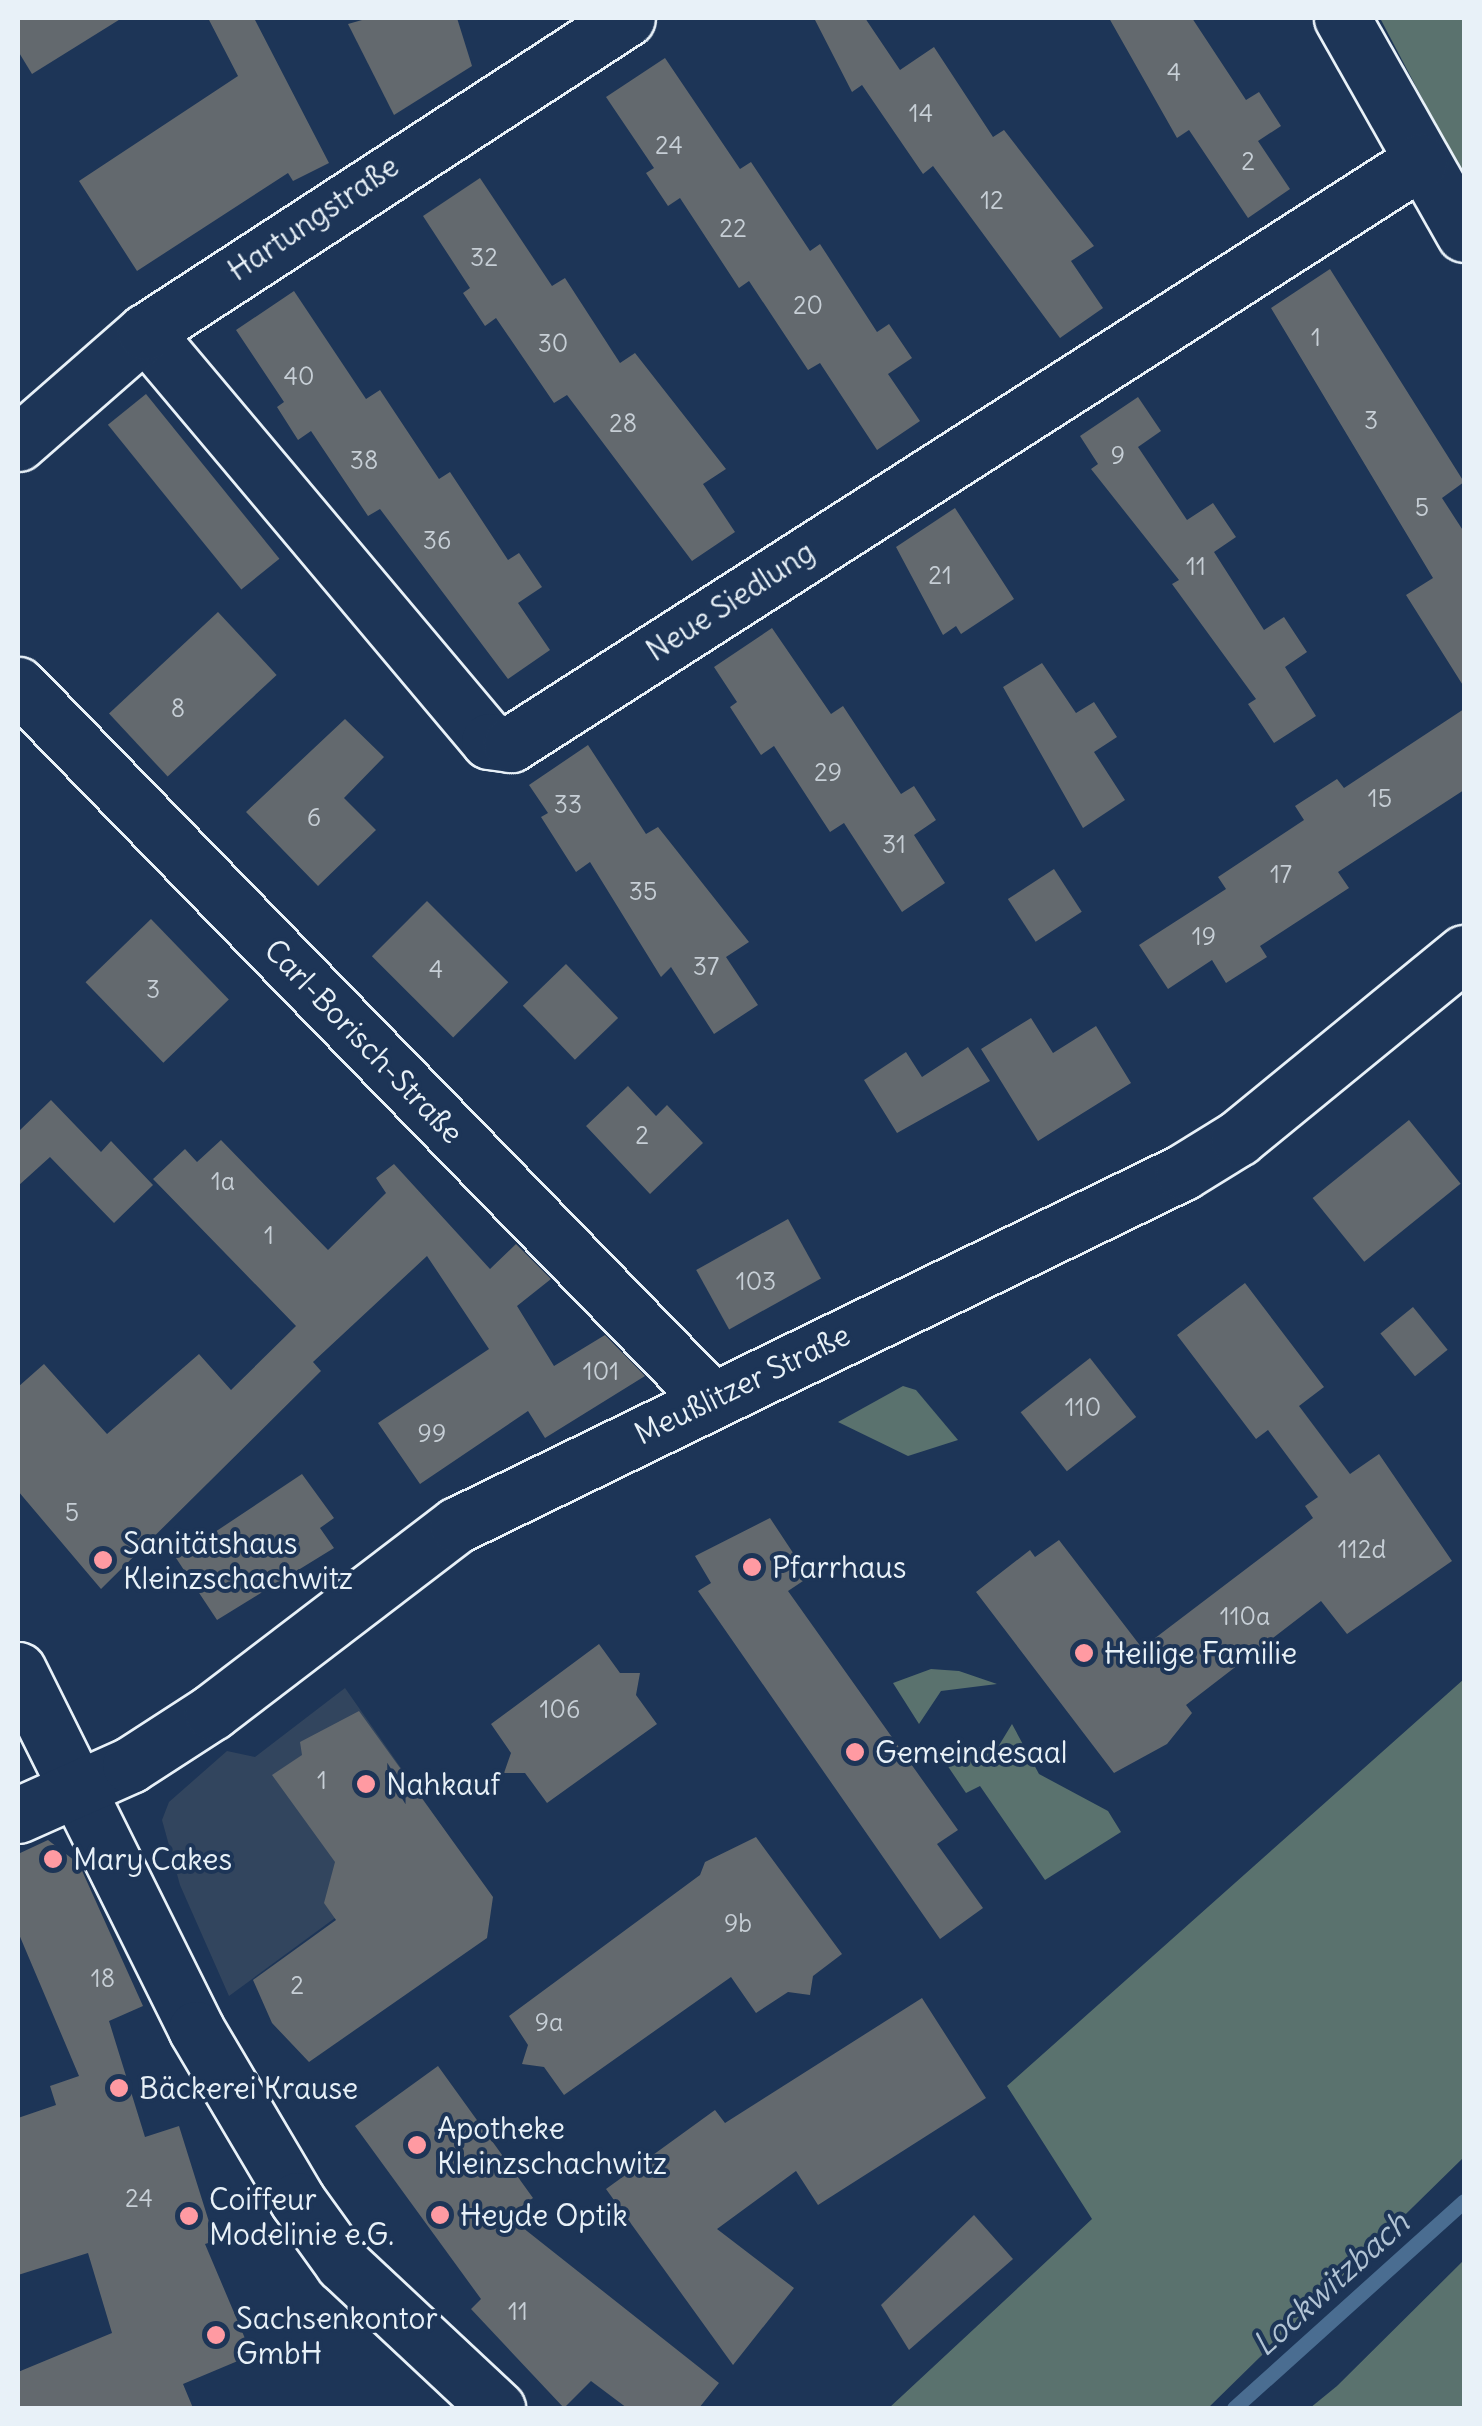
<!DOCTYPE html>
<meta charset="utf-8">
<style>
body{margin:0}
#map{position:relative;width:1482px;height:2426px;overflow:hidden;background:#1d3557;font-family:Delius,sans-serif}
div>[style]{position:absolute}
.built>*{inset:0;background:#32455e}
.green>*{inset:0;background:#5a726e}
.stream>*{height:15px;margin:-7.5px;padding:0 7.5px;transform-origin:7.5px;border-radius:7.5px;background:#4a6d91}
.building>*{inset:0;background:#63696e;transform-origin:0 0}
.roads{filter:drop-shadow(2px 0 #e8f1f8) drop-shadow(-2px 0 #e8f1f8) drop-shadow(0 2px #e8f1f8) drop-shadow(0 -2px #e8f1f8)}
.minor>*{height:55px;margin:-27.5px;padding:0 27.5px;transform-origin:27.5px;border-radius:27.5px;background:#1d3557}
.dots>*{width:28px;height:28px;translate:-50% -50%;box-sizing:border-box;border:5px solid #1d3557;border-radius:50%}
span{translate:-50% -50%;white-space:nowrap;text-align:center;line-height:1.15;-webkit-text-stroke:8px #1d3557;paint-order:stroke}
.number-label{font-size:25px;color:#c7cfd6}
.number-label span{-webkit-text-stroke-width:0}
.street-label{font-size:30px;color:#e8f1f8}
.poi-label{font-size:30px;color:#e8f1f8}
.left{translate:0 -50%;text-align:left}
.water-label{font-size:32px;color:#b1c3d4;font-style:italic}
.frame{position:absolute;inset:0;border:20px solid #e8f1f8;pointer-events:none}
</style>
<div id="map">
<div class="built">
<div style="clip-path:polygon(345px 1688px,448px 1835px,229px 1996px,180px 1885px,162px 1820px,169px 1802px,227px 1751px,255px 1757px)"></div>
</div>
<div class="green">
<div style="clip-path:polygon(1380px 18px,1464px 18px,1464px 178px)"></div>
<div style="clip-path:polygon(903px 1386px,916px 1390px,958px 1440px,908px 1456px,838px 1422px)"></div>
<div style="clip-path:polygon(931px 1669px,959px 1671px,997px 1684px,941px 1691px,919px 1724px,893px 1683px)"></div>
<div style="clip-path:polygon(1464px 1679px,1464px 2157px,1208px 2408px,889px 2408px,1092px 2219px,1007px 2086px)"></div>
<div style="clip-path:polygon(1012px 1724px,1039px 1774px,1108px 1811px,1121px 1832px,1045px 1880px,980px 1786px,966px 1793px,947px 1765px,965px 1747px,998px 1747px)"></div>
<div style="clip-path:polygon(1464px 2260px,1464px 2408px,1310px 2408px,1337px 2386px)"></div>
</div>
<div class="stream">
<div style="left:1234px;top:2408px;width:309px;rotate:-42deg"></div>
</div>
<div class="building">
<div style="clip-path:polygon(18px 18px,122px 18px,32px 74px,18px 51px)"></div>
<div style="clip-path:polygon(208px 18px,254px 18px,329px 163px,293px 181px,288px 173px,137px 271px,79px 181px,238px 76px)"></div>
<div style="clip-path:polygon(369px 18px,457px 18px,472px 66px,394px 115px,348px 24px)"></div>
<div style="clip-path:polygon(814px 18px,865px 18px,900px 70px,934px 47px,993px 137px,1004px 130px,1094px 246px,1071px 261px,1103px 308px,1060px 338px,933px 166px,923px 174px,862px 85px,852px 92px)"></div>
<div style="clip-path:polygon(1109px 18px,1192px 18px,1246px 100px,1259px 92px,1281px 126px,1258px 141px,1290px 189px,1248px 218px,1189px 130px,1177px 138px)"></div>
<div style="clip-path:polygon(665px 58px,740px 169px,751px 162px,810px 251px,820px 244px,877px 332px,889px 324px,912px 358px,888px 374px,920px 421px,877px 450px,820px 363px,808px 370px,749px 281px,739px 288px,680px 198px,668px 206px,646px 173px,654px 168px,606px 97px)"></div>
<div style="clip-path:polygon(480px 178px,552px 286px,565px 278px,620px 363px,635px 353px,726px 469px,703px 484px,735px 532px,692px 561px,567px 395px,554px 403px,496px 318px,485px 326px,463px 293px,470px 288px,423px 216px)"></div>
<div style="clip-path:polygon(1330px 269px,1464px 482px,1442px 498px,1464px 532px,1464px 687px,1406px 595px,1433px 578px,1271px 308px)"></div>
<div style="clip-path:polygon(294px 291px,366px 399px,380px 390px,439px 479px,450px 472px,508px 560px,519px 553px,542px 587px,518px 603px,550px 650px,508px 679px,380px 509px,368px 516px,311px 431px,298px 440px,277px 407px,284px 402px,236px 330px)"></div>
<div style="left:146px;top:394px;width:212px;height:49px;rotate:51deg"></div>
<div style="clip-path:polygon(1138px 397px,1161px 431px,1138px 447px,1187px 520px,1213px 503px,1236px 537px,1214px 552px,1264px 630px,1284px 617px,1307px 652px,1285px 667px,1316px 716px,1274px 743px,1248px 704px,1256px 699px,1172px 584px,1179px 580px,1091px 469px,1098px 464px,1080px 436px)"></div>
<div style="clip-path:polygon(955px 508px,1014px 599px,961px 634px,956px 626px,943px 635px,896px 547px)"></div>
<div style="left:218px;top:612px;width:86px;height:149px;rotate:47deg"></div>
<div style="clip-path:polygon(772px 628px,831px 714px,843px 706px,901px 794px,914px 786px,936px 820px,914px 835px,945px 883px,902px 912px,844px 823px,830px 832px,774px 746px,761px 755px,730px 707px,737px 702px,714px 667px)"></div>
<div style="clip-path:polygon(1042px 663px,1076px 713px,1094px 702px,1117px 737px,1094px 752px,1125px 800px,1083px 828px,1003px 687px)"></div>
<div style="clip-path:polygon(1464px 709px,1464px 790px,1338px 872px,1349px 888px,1260px 946px,1267px 957px,1226px 983px,1212px 960px,1168px 989px,1139px 945px,1226px 889px,1218px 877px,1304px 820px,1295px 806px,1337px 779px,1344px 788px)"></div>
<div style="clip-path:polygon(345px 719px,384px 757px,344px 798px,376px 830px,318px 886px,246px 812px)"></div>
<div style="clip-path:polygon(588px 745px,646px 834px,658px 827px,749px 942px,726px 957px,758px 1005px,714px 1034px,671px 967px,661px 977px,590px 862px,576px 872px,541px 817px,548px 813px,529px 785px)"></div>
<div style="left:1054px;top:869px;width:51px;height:55px;rotate:57deg"></div>
<div style="left:427px;top:901px;width:115px;height:78px;rotate:45deg"></div>
<div style="left:151px;top:919px;width:112px;height:91px;rotate:46deg"></div>
<div style="left:566px;top:964px;width:75px;height:60px;rotate:46deg"></div>
<div style="clip-path:polygon(1031px 1018px,1053px 1053px,1096px 1026px,1131px 1083px,1038px 1141px,981px 1049px)"></div>
<div style="clip-path:polygon(968px 1047px,990px 1081px,897px 1133px,864px 1080px,906px 1052px,922px 1077px)"></div>
<div style="clip-path:polygon(628px 1086px,656px 1116px,667px 1105px,703px 1143px,650px 1194px,586px 1126px)"></div>
<div style="clip-path:polygon(51px 1100px,101px 1152px,111px 1141px,153px 1185px,114px 1223px,50px 1157px,18px 1186px,18px 1132px)"></div>
<div style="left:1409px;top:1120px;width:82px;height:124px;rotate:51deg"></div>
<div style="clip-path:polygon(221px 1140px,328px 1250px,386px 1193px,376px 1178px,394px 1164px,490px 1269px,516px 1244px,551px 1279px,517px 1306px,554px 1366px,605px 1335px,645px 1376px,545px 1438px,528px 1411px,420px 1484px,378px 1423px,489px 1349px,427px 1256px,313px 1362px,321px 1371px,101px 1589px,18px 1491px,18px 1387px,44px 1364px,107px 1434px,199px 1354px,231px 1390px,296px 1326px,153px 1179px,185px 1149px,197px 1162px)"></div>
<div style="left:788px;top:1219px;width:68px;height:105px;rotate:61deg"></div>
<div style="clip-path:polygon(1245px 1283px,1324px 1387px,1299px 1406px,1350px 1474px,1379px 1454px,1452px 1561px,1347px 1634px,1321px 1601px,1186px 1705px,1192px 1713px,1167px 1744px,1114px 1773px,976px 1592px,1030px 1550px,1035px 1557px,1059px 1540px,1142px 1648px,1313px 1518px,1305px 1506px,1318px 1497px,1291px 1461px,1268px 1430px,1256px 1439px,1177px 1335px)"></div>
<div style="left:1413px;top:1307px;width:55px;height:42px;rotate:51deg"></div>
<div style="left:1090px;top:1358px;width:75px;height:88px;rotate:52deg"></div>
<div style="clip-path:polygon(302px 1474px,334px 1518px,320px 1528px,334px 1548px,217px 1620px,176px 1558px)"></div>
<div style="clip-path:polygon(770px 1518px,809px 1577px,788px 1591px,958px 1830px,937px 1844px,983px 1908px,940px 1939px,698px 1591px,711px 1583px,695px 1556px)"></div>
<div style="clip-path:polygon(599px 1644px,620px 1673px,640px 1673px,636px 1695px,657px 1724px,547px 1803px,525px 1773px,504px 1773px,511px 1753px,491px 1724px)"></div>
<div style="clip-path:polygon(359px 1711px,493px 1897px,487px 1938px,309px 2062px,272px 2023px,253px 1980px,336px 1920px,324px 1903px,335px 1862px,272px 1775px,302px 1755px,300px 1742px)"></div>
<div style="clip-path:polygon(756px 1837px,842px 1954px,813px 1976px,810px 1995px,788px 1992px,756px 2013px,731px 1977px,564px 2095px,544px 2067px,522px 2064px,528px 2045px,509px 2016px,700px 1875px,705px 1862px)"></div>
<div style="clip-path:polygon(48px 1840px,79px 1864px,143px 2006px,109px 2021px,145px 2137px,179px 2126px,215px 2241px,205px 2244px,252px 2355px,183px 2384px,193px 2408px,18px 2408px,18px 2372px,112px 2333px,88px 2253px,18px 2275px,18px 2118px,56px 2105px,50px 2086px,79px 2076px,18px 1932px,18px 1854px)"></div>
<div style="clip-path:polygon(922px 1998px,986px 2098px,818px 2205px,796px 2171px,717px 2229px,794px 2288px,733px 2365px,606px 2189px,715px 2110px,725px 2123px)"></div>
<div style="clip-path:polygon(438px 2066px,533px 2198px,508px 2216px,719px 2383px,699px 2408px,627px 2408px,591px 2381px,564px 2408px,471px 2309px,481px 2299px,355px 2126px)"></div>
<div style="clip-path:polygon(974px 2215px,1013px 2259px,909px 2350px,881px 2305px)"></div>
</div>
<div class="roads">
<div class="minor">
<div style="left:1342px;top:18px;width:248px;rotate:60.5deg"></div>
<div style="left:145px;top:332px;width:534px;rotate:49.93deg"></div>
<div style="left:489px;top:741px;width:22px;rotate:8deg"></div>
<div style="left:511px;top:744px;width:1079px;rotate:-32.66deg"></div>
<div style="left:18px;top:443px;width:169px;rotate:-41.2deg"></div>
<div style="left:145px;top:332px;width:575px;rotate:-33.08deg"></div>
<div style="left:18px;top:685px;width:994px;rotate:45.86deg"></div>
<div style="left:18px;top:1670px;width:401px;rotate:63.6deg"></div>
<div style="left:196px;top:2029px;width:199px;rotate:59.4deg"></div>
<div style="left:297px;top:2200px;width:79px;rotate:54.3deg"></div>
<div style="left:343px;top:2264px;width:211px;rotate:43.1deg"></div>
<div style="left:18px;top:1815px;width:123px;rotate:-24.1deg"></div>
<div style="left:130px;top:1765px;width:98px;rotate:-32.9deg"></div>
<div style="left:212px;top:1712px;width:308px;rotate:-37.4deg"></div>
<div style="left:457px;top:1525px;width:807px;rotate:-25.93deg"></div>
<div style="left:1183px;top:1172px;width:65px;rotate:-31.7deg"></div>
<div style="left:1238px;top:1138px;width:292px;rotate:-39.3deg"></div>
</div>
</div>
<div class="dots">
<div style="left:103px;top:1560px;background:#ff9aa2"></div>
<div style="left:752px;top:1567px;background:#ff9aa2"></div>
<div style="left:1084px;top:1653px;background:#ff9aa2"></div>
<div style="left:855px;top:1752px;background:#ff9aa2"></div>
<div style="left:366px;top:1784px;background:#ff9aa2"></div>
<div style="left:53px;top:1859px;background:#ff9aa2"></div>
<div style="left:119px;top:2088px;background:#ff9aa2"></div>
<div style="left:417px;top:2145px;background:#ff9aa2"></div>
<div style="left:440px;top:2215px;background:#ff9aa2"></div>
<div style="left:189px;top:2216px;background:#ff9aa2"></div>
<div style="left:216px;top:2335px;background:#ff9aa2"></div>
</div>
<div class="number-label">
<span style="left:1174px;top:72px">4</span>
<span style="left:921px;top:113px">14</span>
<span style="left:669px;top:145px">24</span>
<span style="left:1248px;top:161px">2</span>
<span style="left:992px;top:200px">12</span>
<span style="left:733px;top:228px">22</span>
<span style="left:484px;top:257px">32</span>
<span style="left:808px;top:305px">20</span>
<span style="left:1316px;top:337px">1</span>
<span style="left:553px;top:343px">30</span>
<span style="left:299px;top:376px">40</span>
<span style="left:1371px;top:420px">3</span>
<span style="left:623px;top:423px">28</span>
<span style="left:1118px;top:455px">9</span>
<span style="left:364px;top:460px">38</span>
<span style="left:1422px;top:507px">5</span>
<span style="left:437px;top:540px">36</span>
<span style="left:1196px;top:566px">11</span>
<span style="left:940px;top:575px">21</span>
<span style="left:178px;top:708px">8</span>
<span style="left:828px;top:772px">29</span>
<span style="left:1380px;top:798px">15</span>
<span style="left:568px;top:804px">33</span>
<span style="left:314px;top:817px">6</span>
<span style="left:894px;top:844px">31</span>
<span style="left:1281px;top:874px">17</span>
<span style="left:643px;top:891px">35</span>
<span style="left:1204px;top:936px">19</span>
<span style="left:706px;top:966px">37</span>
<span style="left:436px;top:969px">4</span>
<span style="left:153px;top:989px">3</span>
<span style="left:642px;top:1135px">2</span>
<span style="left:223px;top:1181px">1a</span>
<span style="left:269px;top:1235px">1</span>
<span style="left:756px;top:1281px">103</span>
<span style="left:601px;top:1371px">101</span>
<span style="left:1083px;top:1407px">110</span>
<span style="left:432px;top:1433px">99</span>
<span style="left:72px;top:1512px">5</span>
<span style="left:1362px;top:1549px">112d</span>
<span style="left:1245px;top:1616px">110a</span>
<span style="left:560px;top:1709px">106</span>
<span style="left:322px;top:1780px">1</span>
<span style="left:738px;top:1923px">9b</span>
<span style="left:103px;top:1978px">18</span>
<span style="left:297px;top:1985px">2</span>
<span style="left:549px;top:2022px">9a</span>
<span style="left:139px;top:2198px">24</span>
<span style="left:518px;top:2311px">11</span>
</div>
<div class="street-label">
<span style="left:313px;top:218px;rotate:-34deg">Hartungstraße</span>
<span style="left:730px;top:601px;rotate:-33deg">Neue Siedlung</span>
<span style="left:364px;top:1041px;rotate:46deg">Carl-Borisch-Straße</span>
<span style="left:742px;top:1384px;rotate:-26deg">Meußlitzer Straße</span>
</div>
<div class="poi-label">
<span class="left" style="left:123px;top:1560px">Sanitätshaus<br>Kleinzschachwitz</span>
<span class="left" style="left:772px;top:1567px">Pfarrhaus</span>
<span class="left" style="left:1104px;top:1653px">Heilige Familie</span>
<span class="left" style="left:875px;top:1752px">Gemeindesaal</span>
<span class="left" style="left:386px;top:1784px">Nahkauf</span>
<span class="left" style="left:73px;top:1859px">Mary Cakes</span>
<span class="left" style="left:139px;top:2088px">Bäckerei Krause</span>
<span class="left" style="left:437px;top:2145px">Apotheke<br>Kleinzschachwitz</span>
<span class="left" style="left:209px;top:2216px">Coiffeur<br>Modelinie e.G.</span>
<span class="left" style="left:460px;top:2215px">Heyde Optik</span>
<span class="left" style="left:236px;top:2335px">Sachsenkontor<br>GmbH</span>
</div>
<div class="water-label">
<span style="left:1331px;top:2284px;rotate:-42deg">Lockwitzbach</span>
</div>
<div class="frame"></div>
</div>
